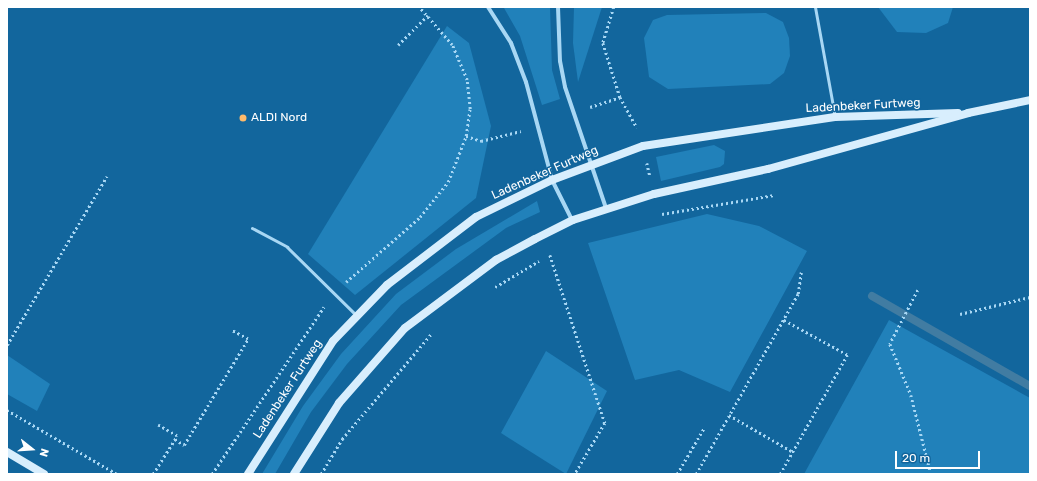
<!DOCTYPE html>
<style>
body{margin:0}
#map{position:relative;width:1037px;height:481px;overflow:hidden;background:#12669d;font-family:Rubik,sans-serif}
div>[style]{position:absolute}
.green>*{inset:0;background:#2181ba}
.stream>*{height:8px;margin:-4px;padding:0 4px;transform-origin:4px;border-radius:4px;background:#417ca2}
.path>*{height:2.5px;margin-top:-1.25px;transform-origin:0;background:repeating-linear-gradient(90deg,#a8d7f4 0 2px,transparent 0 5px)}
.lane>*{height:3px;margin:-1.5px;padding:0 1.5px;transform-origin:1.5px;border-radius:1.5px;background:#a8d7f4}
.street>*{height:4px;margin:-2px;padding:0 2px;transform-origin:2px;border-radius:2px;background:#a8d7f4}
.secondary>*{height:8px;margin:-4px;padding:0 4px;transform-origin:4px;border-radius:4px;background:#d8eefd}
.dots>*{width:11px;height:11px;translate:-50% -50%;box-sizing:border-box;border:2px solid #12669d;border-radius:50%}
span{translate:-50% -50%;white-space:nowrap;text-align:center;line-height:1.15;-webkit-text-stroke:3px #12669d;paint-order:stroke}
.street-label{font-size:12px;color:#fff}
.poi-label{font-size:12px;color:#fff}
.left{translate:0 -50%;text-align:left}
.frame{position:absolute;inset:0;border:8px solid #fff;pointer-events:none}
.north{position:absolute;left:12px;top:429px;width:40px;height:40px;-webkit-text-stroke:3px #12669d;paint-order:stroke;rotate:107deg;font-size:11px;font-weight:700;line-height:16px;text-align:center;color:#fff}
.north::after{content:'';display:block;margin:auto;width:14px;height:18px;background:#fff;clip-path:polygon(50% 0,100% 100%,50% 72%,0 100%)}
.scale{position:absolute;left:895px;top:451px;width:85px;height:18px;box-sizing:border-box;border:2px solid #fff;border-top:0;padding-left:5px;font-size:12px;line-height:14px;white-space:nowrap;color:#fff;-webkit-text-stroke:3px #12669d;paint-order:stroke}
</style>
<div id="map">
<div class="green">
<div style="clip-path:polygon(550px 7px,552px 70px,560px 99px,542px 105px,520px 36px,504px 8px)"></div>
<div style="clip-path:polygon(574px 7px,602px 7px,578px 82px,573px 43px)"></div>
<div style="clip-path:polygon(878px 7px,953px 7px,948px 23px,926px 33px,897px 32px)"></div>
<div style="clip-path:polygon(766px 13px,783px 22px,789px 38px,790px 56px,784px 73px,770px 84px,668px 89px,649px 77px,644px 38px,653px 20px,667px 15px)"></div>
<div style="clip-path:polygon(447px 26px,469px 43px,491px 126px,476px 198px,355px 295px,308px 254px)"></div>
<div style="clip-path:polygon(714px 145px,725px 151px,724px 164px,720px 167px,661px 181px,656px 157px)"></div>
<div style="clip-path:polygon(537px 201px,540px 212px,506px 228px,401px 305px,347px 364px,311px 412px,275px 474px,262px 474px,303px 406px,341px 354px,396px 294px,456px 249px)"></div>
<div style="clip-path:polygon(707px 214px,759px 226px,807px 251px,730px 392px,679px 370px,635px 380px,588px 243px)"></div>
<div style="clip-path:polygon(889px 320px,1030px 398px,1030px 474px,804px 474px)"></div>
<div style="clip-path:polygon(546px 351px,607px 391px,566px 474px,501px 433px)"></div>
<div style="clip-path:polygon(7px 355px,50px 384px,37px 411px,7px 394px)"></div>
</div>
<div class="stream">
<div style="left:872px;top:296px;width:182px;rotate:29.7deg"></div>
</div>
<div class="path">
<div style="left:614px;top:7px;width:38px;rotate:107deg"></div>
<div style="left:603px;top:43px;width:57px;rotate:72.5deg"></div>
<div style="left:620px;top:97px;width:35px;rotate:61deg"></div>
<div style="left:398px;top:45px;width:42px;rotate:-45deg"></div>
<div style="left:590px;top:107px;width:32px;rotate:-18deg"></div>
<div style="left:466px;top:136px;width:16px;rotate:18deg"></div>
<div style="left:481px;top:141px;width:41px;rotate:-14deg"></div>
<div style="left:647px;top:163px;width:13px;rotate:77deg"></div>
<div style="left:662px;top:214px;width:114px;rotate:-9.6deg"></div>
<div style="left:550px;top:255px;width:177px;rotate:71.9deg"></div>
<div style="left:605px;top:423px;width:59px;rotate:120.5deg"></div>
<div style="left:346px;top:282px;width:98px;rotate:-41.3deg"></div>
<div style="left:420px;top:217px;width:45px;rotate:-51.3deg"></div>
<div style="left:448px;top:182px;width:49px;rotate:-68.6deg"></div>
<div style="left:466px;top:136px;width:27px;rotate:-82deg"></div>
<div style="left:470px;top:109px;width:29px;rotate:-96deg"></div>
<div style="left:467px;top:80px;width:38px;rotate:-113deg"></div>
<div style="left:452px;top:45px;width:50px;rotate:-131deg"></div>
<div style="left:495px;top:287px;width:51px;rotate:-30.6deg"></div>
<div style="left:918px;top:290px;width:61px;rotate:117.4deg"></div>
<div style="left:890px;top:344px;width:55px;rotate:67.6deg"></div>
<div style="left:911px;top:395px;width:81px;rotate:75.8deg"></div>
<div style="left:960px;top:314px;width:72px;rotate:-13.7deg"></div>
<div style="left:7px;top:345px;width:196px;rotate:-59.4deg"></div>
<div style="left:7px;top:410px;width:127px;rotate:30.2deg"></div>
<div style="left:729px;top:415px;width:74px;rotate:30deg"></div>
<div style="left:175px;top:439px;width:11px;rotate:34deg"></div>
<div style="left:184px;top:445px;width:124px;rotate:-58.9deg"></div>
<div style="left:248px;top:339px;width:19px;rotate:-152deg"></div>
<div style="left:153px;top:474px;width:45px;rotate:-57.7deg"></div>
<div style="left:177px;top:436px;width:22px;rotate:-150deg"></div>
<div style="left:212px;top:474px;width:201px;rotate:-56.2deg"></div>
<div style="left:321px;top:474px;width:41px;rotate:-59deg"></div>
<div style="left:342px;top:439px;width:138px;rotate:-49.7deg"></div>
<div style="left:677px;top:474px;width:53px;rotate:-59.6deg"></div>
<div style="left:696px;top:474px;width:207px;rotate:-60.5deg"></div>
<div style="left:798px;top:294px;width:22px;rotate:-82deg"></div>
<div style="left:780px;top:474px;width:137px;rotate:-60.6deg"></div>
<div style="left:847px;top:355px;width:73px;rotate:-151.3deg"></div>
</div>
<div class="lane">
<div style="left:815px;top:7px;width:112px;rotate:79.7deg"></div>
<div style="left:252px;top:228px;width:40px;rotate:28deg"></div>
<div style="left:287px;top:247px;width:97px;rotate:44.6deg"></div>
</div>
<div class="street">
<div style="left:488px;top:7px;width:43px;rotate:57.4deg"></div>
<div style="left:511px;top:43px;width:42px;rotate:69deg"></div>
<div style="left:526px;top:82px;width:101px;rotate:75.1deg"></div>
<div style="left:552px;top:180px;width:45px;rotate:63.4deg"></div>
<div style="left:558px;top:7px;width:54px;rotate:87.9deg"></div>
<div style="left:560px;top:61px;width:26px;rotate:79deg"></div>
<div style="left:565px;top:87px;width:128px;rotate:71.3deg"></div>
</div>
<div class="secondary">
<div style="left:7px;top:452px;width:43px;rotate:30.7deg"></div>
<div style="left:248px;top:474px;width:158px;rotate:-57.4deg"></div>
<div style="left:333px;top:341px;width:78px;rotate:-46deg"></div>
<div style="left:387px;top:285px;width:112px;rotate:-37.4deg"></div>
<div style="left:476px;top:217px;width:85px;rotate:-26deg"></div>
<div style="left:552px;top:180px;width:97px;rotate:-20.5deg"></div>
<div style="left:643px;top:146px;width:194px;rotate:-8.6deg"></div>
<div style="left:835px;top:117px;width:123px;rotate:-1.9deg"></div>
<div style="left:294px;top:474px;width:84px;rotate:-57.6deg"></div>
<div style="left:339px;top:403px;width:100px;rotate:-48.7deg"></div>
<div style="left:405px;top:328px;width:114px;rotate:-36.8deg"></div>
<div style="left:496px;top:260px;width:44px;rotate:-28.3deg"></div>
<div style="left:535px;top:239px;width:42px;rotate:-26.6deg"></div>
<div style="left:573px;top:220px;width:85px;rotate:-17.8deg"></div>
<div style="left:654px;top:194px;width:117px;rotate:-12.4deg"></div>
<div style="left:768px;top:169px;width:208px;rotate:-15.6deg"></div>
<div style="left:968px;top:113px;width:63px;rotate:-11.8deg"></div>
</div>
<div class="dots">
<div style="left:243px;top:118px;background:#ffbb6b"></div>
</div>
<div class="street-label">
<span style="left:863px;top:106px;rotate:-3deg">Ladenbeker Furtweg</span>
<span style="left:545px;top:173px;rotate:-24deg">Ladenbeker Furtweg</span>
<span style="left:288px;top:389px;rotate:-57deg">Ladenbeker Furtweg</span>
</div>
<div class="poi-label">
<span class="left" style="left:251px;top:118px">ALDI Nord</span>
</div>
<div class="frame"></div>
<div class="north">N</div>
<div class="scale">20 m</div>
</div>
